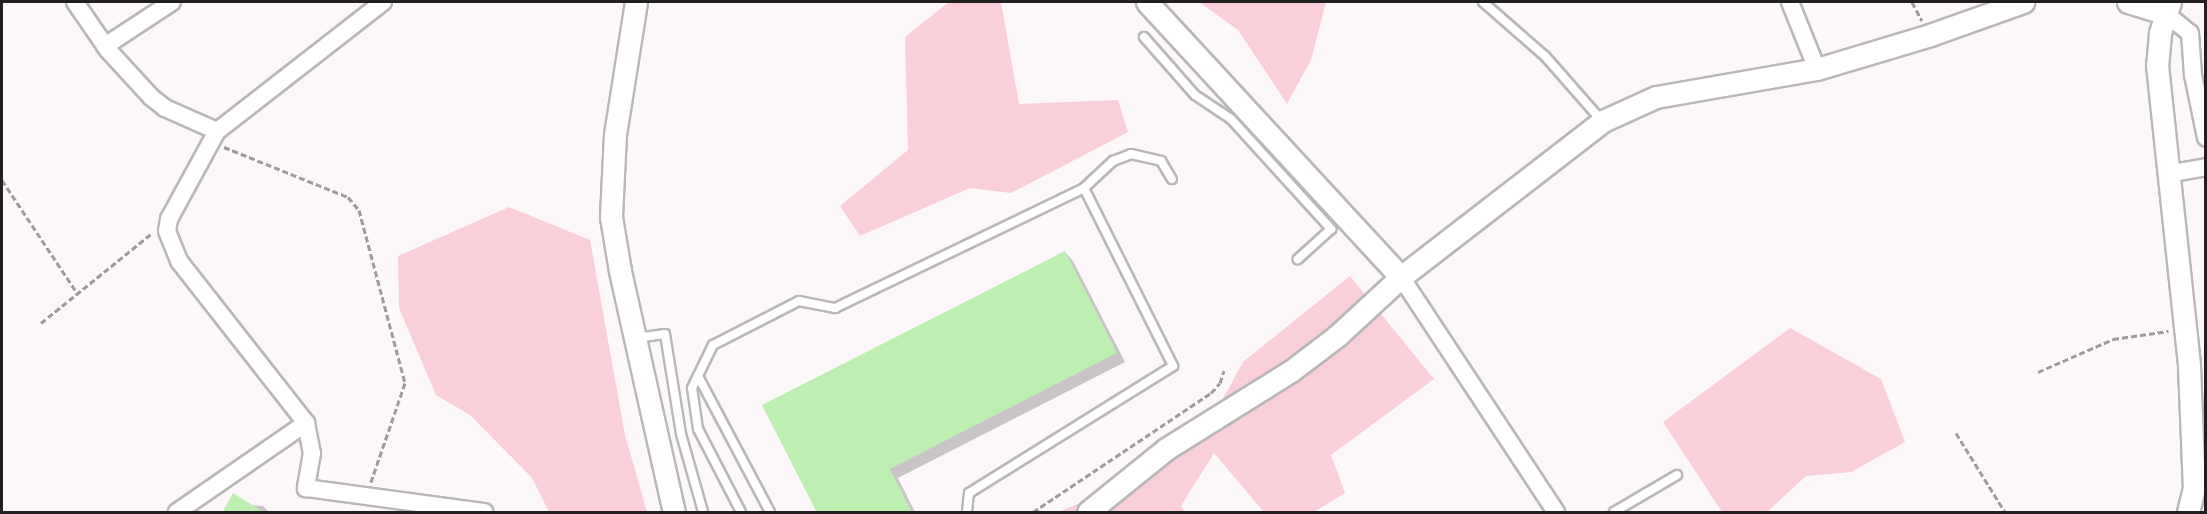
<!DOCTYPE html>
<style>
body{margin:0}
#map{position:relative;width:2207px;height:514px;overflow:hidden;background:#fcf7f9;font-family:"PT Serif",serif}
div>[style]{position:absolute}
.green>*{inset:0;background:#fbcfda}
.shadow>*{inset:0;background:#0003}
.building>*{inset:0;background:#bcefb0}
.path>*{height:3px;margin-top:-1.5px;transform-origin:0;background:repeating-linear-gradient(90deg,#9e9b9c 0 6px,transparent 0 9px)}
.roads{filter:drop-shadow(2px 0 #bbb7b8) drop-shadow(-2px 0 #bbb7b8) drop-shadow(0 2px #bbb7b8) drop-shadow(0 -2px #bbb7b8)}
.service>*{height:8px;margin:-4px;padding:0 4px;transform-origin:4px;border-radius:4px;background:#fff}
.minor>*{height:16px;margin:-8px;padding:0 8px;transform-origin:8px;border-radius:8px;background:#fff}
.tertiary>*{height:21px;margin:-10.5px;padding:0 10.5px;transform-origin:10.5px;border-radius:10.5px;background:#fff}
span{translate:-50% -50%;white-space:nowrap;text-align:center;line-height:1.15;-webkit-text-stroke:6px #fff;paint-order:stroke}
.frame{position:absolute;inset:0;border:3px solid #211f1f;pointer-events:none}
</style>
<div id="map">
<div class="green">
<div style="clip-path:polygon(949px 2px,1001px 2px,1019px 104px,1118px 100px,1128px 132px,1011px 193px,970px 188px,860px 236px,840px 206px,908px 150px,905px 37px)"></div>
<div style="clip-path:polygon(1199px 2px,1326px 2px,1311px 60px,1287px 104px,1238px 30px)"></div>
<div style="clip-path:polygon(509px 207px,590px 240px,625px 435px,647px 512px,549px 512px,532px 478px,470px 415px,436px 395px,399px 308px,398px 256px)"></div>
<div style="clip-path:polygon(1350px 276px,1434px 379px,1331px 455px,1345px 493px,1314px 512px,1264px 512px,1214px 453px,1181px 506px,1185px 512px,1058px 512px,1090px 499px,1219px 406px,1243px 362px)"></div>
<div style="clip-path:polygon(1790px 328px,1881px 379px,1905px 442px,1851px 472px,1806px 476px,1767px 512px,1722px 512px,1663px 422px)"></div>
</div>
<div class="shadow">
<div style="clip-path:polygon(1065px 252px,1073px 261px,1125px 362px,898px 478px,915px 512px,819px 512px)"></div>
<div style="clip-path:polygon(250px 505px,263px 506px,269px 512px,223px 512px)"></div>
</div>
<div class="building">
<div style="clip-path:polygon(1065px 251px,1117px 353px,890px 469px,912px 513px,817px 513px,762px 405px)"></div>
<div style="clip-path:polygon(233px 493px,265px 513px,222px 513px)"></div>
</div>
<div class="path">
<div style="left:1912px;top:2px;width:21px;rotate:62deg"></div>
<div style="left:224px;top:147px;width:134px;rotate:22deg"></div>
<div style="left:348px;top:197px;width:17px;rotate:50deg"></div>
<div style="left:359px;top:210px;width:179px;rotate:75.1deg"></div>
<div style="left:405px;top:383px;width:105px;rotate:109deg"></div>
<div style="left:2px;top:180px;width:136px;rotate:56.4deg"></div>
<div style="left:41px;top:323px;width:143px;rotate:-39deg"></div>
<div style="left:2038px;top:372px;width:82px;rotate:-23.7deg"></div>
<div style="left:2113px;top:339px;width:56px;rotate:-8.3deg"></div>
<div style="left:1956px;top:433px;width:93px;rotate:58.2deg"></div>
<div style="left:1033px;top:512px;width:214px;rotate:-33.8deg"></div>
<div style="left:1211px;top:393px;width:13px;rotate:-48deg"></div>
<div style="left:1220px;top:383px;width:13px;rotate:-72deg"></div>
</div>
<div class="roads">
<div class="service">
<div style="left:1483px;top:2px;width:82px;rotate:41.1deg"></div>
<div style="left:1545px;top:56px;width:86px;rotate:48.8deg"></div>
<div style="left:1144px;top:37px;width:77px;rotate:48.7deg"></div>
<div style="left:1195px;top:95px;width:43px;rotate:33.7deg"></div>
<div style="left:1231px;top:119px;width:149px;rotate:47.7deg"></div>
<div style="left:1331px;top:229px;width:45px;rotate:137.7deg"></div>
<div style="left:1084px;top:188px;width:40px;rotate:-43deg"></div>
<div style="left:1113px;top:161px;width:19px;rotate:-21deg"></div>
<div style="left:1131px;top:154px;width:31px;rotate:13deg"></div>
<div style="left:1161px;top:161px;width:21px;rotate:59deg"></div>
<div style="left:636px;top:338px;width:29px;rotate:-8deg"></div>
<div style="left:665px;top:334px;width:101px;rotate:80.9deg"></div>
<div style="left:681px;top:434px;width:81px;rotate:74.2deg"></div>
<div style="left:698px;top:376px;width:154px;rotate:62.1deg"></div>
<div style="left:741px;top:512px;width:93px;rotate:-117.4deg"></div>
<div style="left:698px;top:429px;width:41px;rotate:-98.3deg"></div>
<div style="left:692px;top:388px;width:48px;rotate:-64deg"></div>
<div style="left:713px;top:345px;width:97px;rotate:-27.1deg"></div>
<div style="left:799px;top:301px;width:37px;rotate:11deg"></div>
<div style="left:835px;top:308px;width:276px;rotate:-25.7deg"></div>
<div style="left:1084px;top:188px;width:199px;rotate:63.4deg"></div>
<div style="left:1173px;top:366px;width:240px;rotate:148.1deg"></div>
<div style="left:969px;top:493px;width:19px;rotate:96deg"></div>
<div style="left:1614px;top:512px;width:73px;rotate:-30.4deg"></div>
</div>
<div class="minor">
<div style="left:75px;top:2px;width:58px;rotate:55.5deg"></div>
<div style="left:108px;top:50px;width:64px;rotate:47.5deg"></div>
<div style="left:151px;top:97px;width:18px;rotate:38deg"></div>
<div style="left:165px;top:108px;width:57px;rotate:23.9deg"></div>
<div style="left:383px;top:2px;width:210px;rotate:142.1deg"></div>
<div style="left:217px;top:131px;width:100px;rotate:118.6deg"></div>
<div style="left:169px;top:219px;width:12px;rotate:99deg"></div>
<div style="left:167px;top:231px;width:32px;rotate:68deg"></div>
<div style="left:179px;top:261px;width:206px;rotate:51.9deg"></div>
<div style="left:306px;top:423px;width:31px;rotate:79deg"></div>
<div style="left:312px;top:453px;width:36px;rotate:100deg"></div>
<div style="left:306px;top:488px;width:180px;rotate:7.7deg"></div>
<div style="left:1790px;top:2px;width:72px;rotate:68.1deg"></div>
<div style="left:2165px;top:13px;width:32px;rotate:39deg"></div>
<div style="left:2190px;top:33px;width:42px;rotate:85.9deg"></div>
<div style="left:2193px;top:75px;width:64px;rotate:78.3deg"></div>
<div style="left:105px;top:46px;width:80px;rotate:-33.3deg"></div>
<div style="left:2167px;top:174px;width:40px;rotate:-10deg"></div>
<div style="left:1401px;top:277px;width:282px;rotate:56.6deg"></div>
<div style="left:177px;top:512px;width:157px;rotate:-34.6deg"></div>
</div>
<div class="tertiary">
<div style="left:636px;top:2px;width:134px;rotate:99deg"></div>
<div style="left:615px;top:134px;width:83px;rotate:92.8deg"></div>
<div style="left:611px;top:217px;width:55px;rotate:80.5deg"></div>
<div style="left:620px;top:271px;width:247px;rotate:77.4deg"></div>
<div style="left:1147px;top:2px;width:374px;rotate:47.3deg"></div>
<div style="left:2128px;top:2px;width:39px;rotate:17deg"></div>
<div style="left:2170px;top:2px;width:33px;rotate:108deg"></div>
<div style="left:2160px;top:33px;width:32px;rotate:95deg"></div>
<div style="left:2157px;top:65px;width:303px;rotate:83.9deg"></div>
<div style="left:2189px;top:366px;width:122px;rotate:87.7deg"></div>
<div style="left:2194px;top:488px;width:25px;rotate:104deg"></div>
<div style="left:1088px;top:512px;width:100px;rotate:-38.9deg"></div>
<div style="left:1166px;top:449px;width:147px;rotate:-32deg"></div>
<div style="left:1291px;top:371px;width:58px;rotate:-37.3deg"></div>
<div style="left:1337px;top:336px;width:87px;rotate:-42.7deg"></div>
<div style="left:1401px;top:277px;width:255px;rotate:-37.7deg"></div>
<div style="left:1603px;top:121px;width:58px;rotate:-24.4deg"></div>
<div style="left:1656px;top:97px;width:163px;rotate:-9.9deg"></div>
<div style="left:1817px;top:69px;width:118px;rotate:-16.7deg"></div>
<div style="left:1930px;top:35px;width:99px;rotate:-19.5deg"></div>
</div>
</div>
<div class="frame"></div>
</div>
